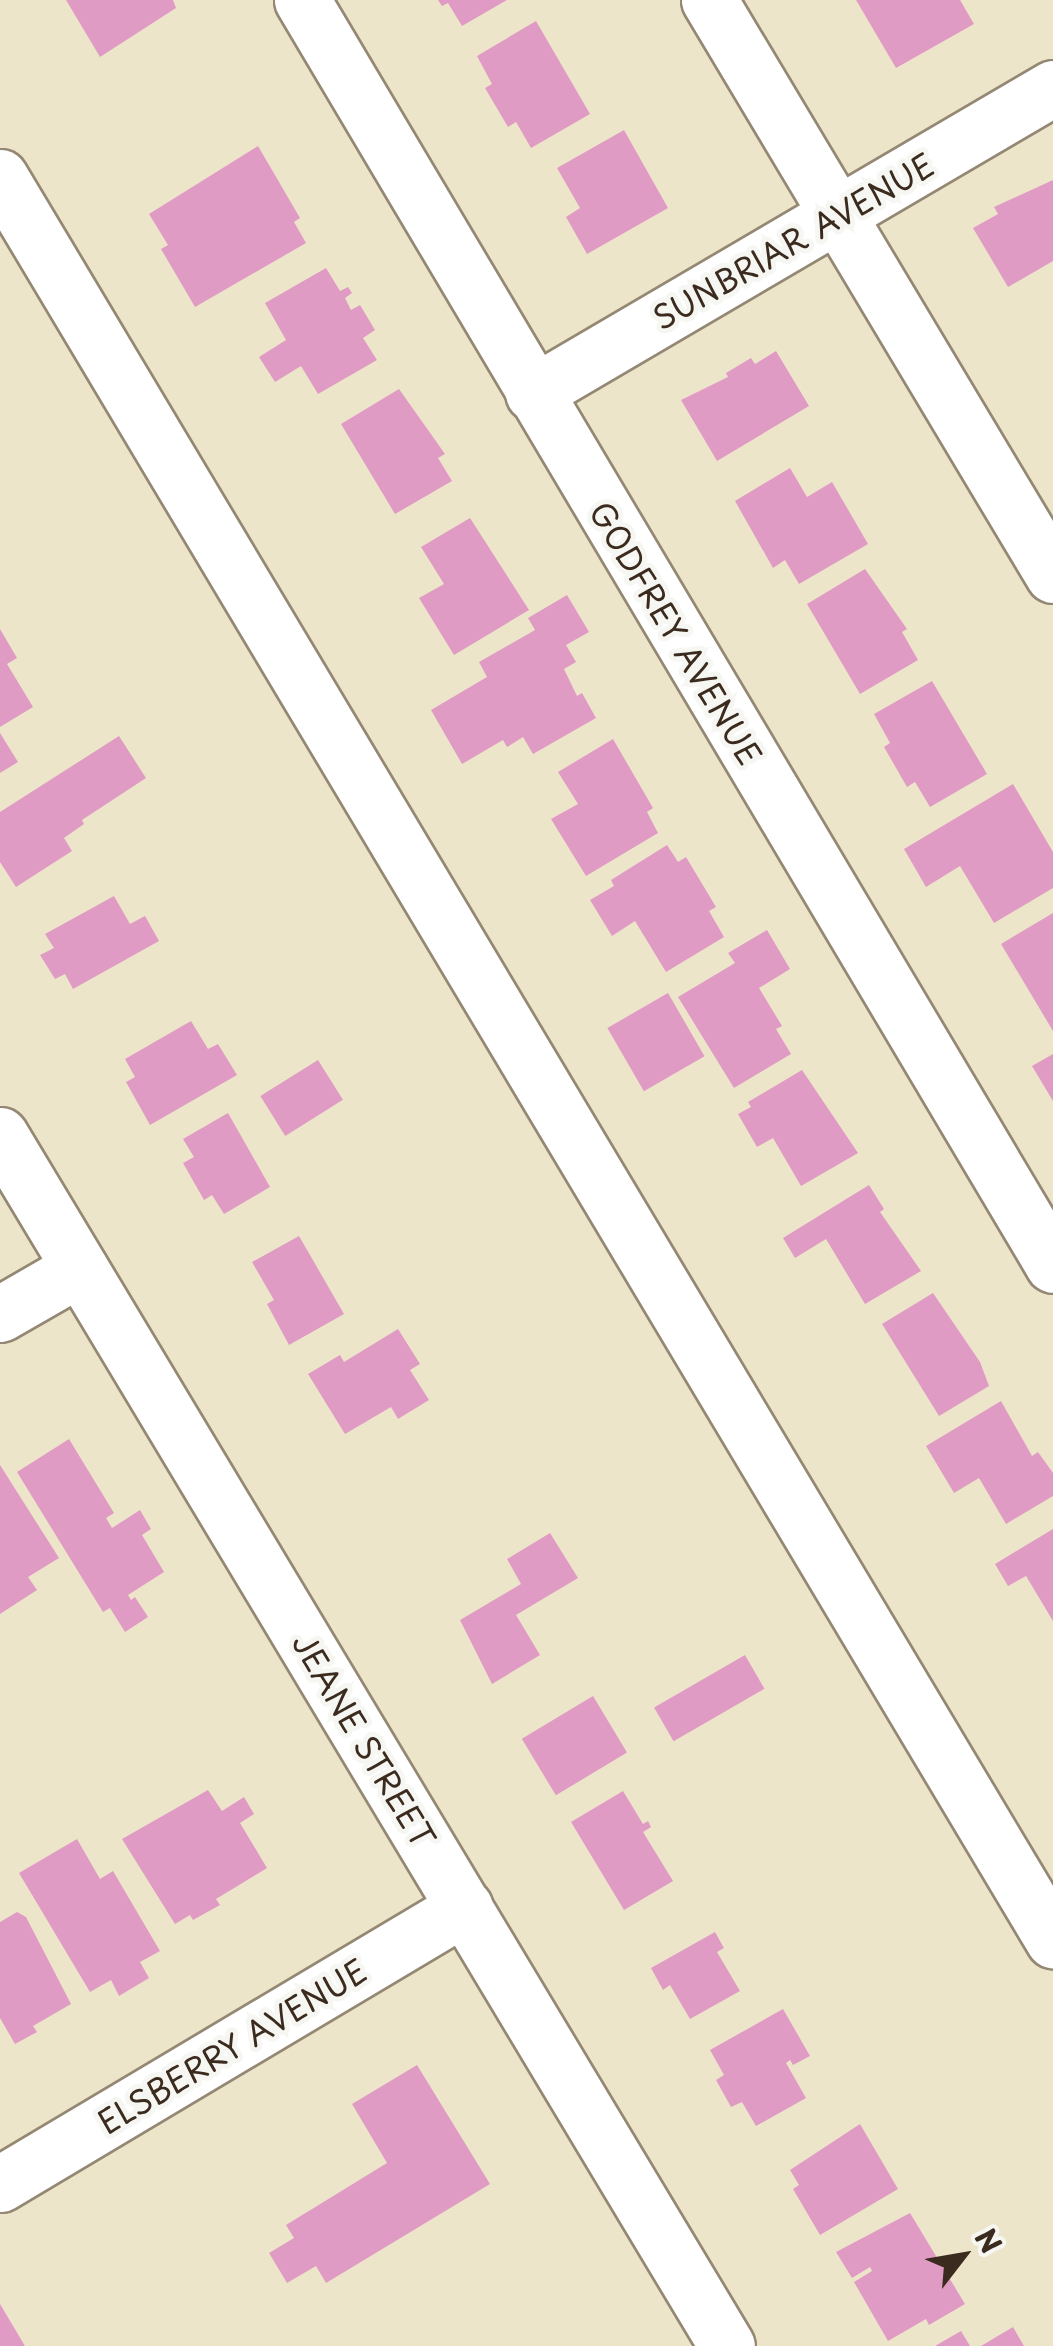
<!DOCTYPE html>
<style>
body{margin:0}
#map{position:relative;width:1053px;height:2346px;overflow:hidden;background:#ede5c9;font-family:"Playpen Sans",sans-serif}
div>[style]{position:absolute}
.building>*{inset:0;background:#e09bc5;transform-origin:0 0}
.roads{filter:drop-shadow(2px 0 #948874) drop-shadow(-2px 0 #948874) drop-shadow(0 2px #948874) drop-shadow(0 -2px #948874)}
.minor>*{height:55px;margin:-27.5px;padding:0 27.5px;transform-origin:27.5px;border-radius:27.5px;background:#fff}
span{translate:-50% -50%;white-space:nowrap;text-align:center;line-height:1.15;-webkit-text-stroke:10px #f6f6f2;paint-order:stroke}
.street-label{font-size:32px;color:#3b2a1e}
.north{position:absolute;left:913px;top:2206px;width:100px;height:100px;-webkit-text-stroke:8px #f6f6f2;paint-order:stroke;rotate:59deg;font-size:28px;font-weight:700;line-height:40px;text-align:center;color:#3b2a1e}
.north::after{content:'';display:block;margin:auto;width:35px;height:45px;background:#3b2a1e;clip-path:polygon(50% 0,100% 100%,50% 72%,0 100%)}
</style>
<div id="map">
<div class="building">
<div style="clip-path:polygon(66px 0,173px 0,176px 8px,100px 57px)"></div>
<div style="clip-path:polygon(438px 0,507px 0,462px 26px,448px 3px,442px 6px)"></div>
<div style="clip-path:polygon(856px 0,960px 0,974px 24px,896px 68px)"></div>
<div style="clip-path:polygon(536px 21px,590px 114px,531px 148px,516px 122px,508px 127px,485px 88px,492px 84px,477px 56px)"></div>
<div style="clip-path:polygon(624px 130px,668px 208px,587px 254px,566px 217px,580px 208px,557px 168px)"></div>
<div style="clip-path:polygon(258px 146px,300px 218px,294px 222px,306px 243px,195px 307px,161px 249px,168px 245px,149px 214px)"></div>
<div style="clip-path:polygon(1053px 180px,1053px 261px,1008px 287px,973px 228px,998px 214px,994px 207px)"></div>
<div style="clip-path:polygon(326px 268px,340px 291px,348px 287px,352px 293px,345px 298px,351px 310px,360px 305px,375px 330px,363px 338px,377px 360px,318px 394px,301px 366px,275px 382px,259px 357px,286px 340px,265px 303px)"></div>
<div style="clip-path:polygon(776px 351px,809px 406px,717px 461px,681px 400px,728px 377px,726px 373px,751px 358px,755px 364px)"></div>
<div style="clip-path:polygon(399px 389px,445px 454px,438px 458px,452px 481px,395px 514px,341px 424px)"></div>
<div style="clip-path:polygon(790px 468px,807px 497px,832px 482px,868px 544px,799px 584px,785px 560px,773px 568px,735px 501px)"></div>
<div style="clip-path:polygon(470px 518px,529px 610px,454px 655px,419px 598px,444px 584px,421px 547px)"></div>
<div style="clip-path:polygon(865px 569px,907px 629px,902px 632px,918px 660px,860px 694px,807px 604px)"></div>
<div style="clip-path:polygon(567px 595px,589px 632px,566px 645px,576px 662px,564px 669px,577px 696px,582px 693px,596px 718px,533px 754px,523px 737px,507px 747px,503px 740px,462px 764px,431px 710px,487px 677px,479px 662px,535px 630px,528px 618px)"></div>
<div style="clip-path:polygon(0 629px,17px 658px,7px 664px,33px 707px,0 727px)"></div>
<div style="clip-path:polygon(932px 681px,987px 774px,930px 807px,915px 782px,907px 787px,884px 747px,890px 743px,874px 714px)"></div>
<div style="clip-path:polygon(0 733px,18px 762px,0 773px)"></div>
<div style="clip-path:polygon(119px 736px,146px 778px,82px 820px,84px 824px,64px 838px,72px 851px,16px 887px,0 862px,0 812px)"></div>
<div style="clip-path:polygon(613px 739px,653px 808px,647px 812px,658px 833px,586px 876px,551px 819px,578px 804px,558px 772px)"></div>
<div style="clip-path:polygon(1013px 784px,1053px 852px,1053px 888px,994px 923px,960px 866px,926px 887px,904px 849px)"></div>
<div style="clip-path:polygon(667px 845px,678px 862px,686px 857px,716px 907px,709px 911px,724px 937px,666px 972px,635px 921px,612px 936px,590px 900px,614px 886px,611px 880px)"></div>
<div style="clip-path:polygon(114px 896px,130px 924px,145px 916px,159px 941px,73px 989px,65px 974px,55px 979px,40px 955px,54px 948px,45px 934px)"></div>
<div style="clip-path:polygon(1053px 913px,1053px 1031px,1001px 944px)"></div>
<div style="clip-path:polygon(767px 930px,790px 969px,759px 988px,782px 1026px,776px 1029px,791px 1054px,734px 1088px,678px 997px,735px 963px,728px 953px)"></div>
<div style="left:668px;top:993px;width:73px;height:70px;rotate:60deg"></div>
<div style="clip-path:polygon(191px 1021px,208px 1049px,218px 1044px,237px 1075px,150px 1125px,126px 1082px,135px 1077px,125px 1059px)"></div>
<div style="clip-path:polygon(1053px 1054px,1053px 1101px,1032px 1066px)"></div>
<div style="left:318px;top:1060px;width:47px;height:68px;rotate:58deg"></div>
<div style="clip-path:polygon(802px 1070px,858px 1153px,801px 1186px,773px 1138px,757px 1147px,738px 1114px,751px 1107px,748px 1102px)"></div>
<div style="clip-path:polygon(228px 1113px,270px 1187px,224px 1214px,212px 1195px,204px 1200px,183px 1163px,194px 1157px,183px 1139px)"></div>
<div style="clip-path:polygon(869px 1185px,884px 1209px,880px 1212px,921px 1271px,865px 1304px,826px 1239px,795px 1258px,783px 1238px)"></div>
<div style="clip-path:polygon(299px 1236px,344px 1314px,289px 1345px,267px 1304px,274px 1300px,252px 1262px)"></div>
<div style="clip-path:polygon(933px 1293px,980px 1362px,989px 1386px,939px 1416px,882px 1324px)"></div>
<div style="clip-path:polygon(398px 1329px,420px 1364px,410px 1370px,429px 1400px,398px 1419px,391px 1407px,345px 1434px,308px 1374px,340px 1355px,344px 1362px)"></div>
<div style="clip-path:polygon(1001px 1401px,1032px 1456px,1038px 1452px,1053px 1473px,1053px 1496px,1006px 1524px,979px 1478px,954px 1493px,926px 1446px)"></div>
<div style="clip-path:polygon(69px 1439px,114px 1513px,106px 1518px,112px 1528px,140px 1510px,151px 1529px,142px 1535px,164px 1572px,128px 1595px,131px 1600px,135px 1597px,148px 1617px,125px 1632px,110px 1608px,103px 1612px,17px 1472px)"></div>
<div style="clip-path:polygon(0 1465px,59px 1558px,28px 1577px,37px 1590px,0 1614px)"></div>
<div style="clip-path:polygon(1053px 1529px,1053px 1621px,1026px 1576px,1008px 1586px,995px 1564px)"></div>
<div style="clip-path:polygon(550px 1533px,578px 1578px,516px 1615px,540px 1655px,492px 1684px,460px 1620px,521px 1584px,507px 1559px)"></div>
<div style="left:745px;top:1655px;width:39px;height:105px;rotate:60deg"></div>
<div style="left:593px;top:1696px;width:66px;height:83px;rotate:59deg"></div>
<div style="clip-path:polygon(208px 1790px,222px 1811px,244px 1797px,254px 1814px,240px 1823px,267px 1868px,216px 1899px,220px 1905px,193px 1920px,190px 1915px,175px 1924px,122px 1839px)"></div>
<div style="clip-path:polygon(623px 1791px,643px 1824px,648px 1821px,651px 1827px,643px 1832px,673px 1881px,624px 1910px,571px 1822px)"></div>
<div style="clip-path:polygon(77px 1839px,100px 1879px,113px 1871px,160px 1951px,140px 1962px,149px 1978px,119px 1996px,111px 1980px,90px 1992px,19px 1873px)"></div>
<div style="clip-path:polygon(17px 1912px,26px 1917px,71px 2004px,33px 2026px,37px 2032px,15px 2044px,0 2018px,0 1922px)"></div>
<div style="clip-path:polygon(715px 1932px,724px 1948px,717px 1952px,740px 1991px,690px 2019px,670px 1985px,663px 1990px,651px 1968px)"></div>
<div style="clip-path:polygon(783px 2009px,810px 2056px,793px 2065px,790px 2060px,786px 2063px,806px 2098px,756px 2126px,742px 2102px,731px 2107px,716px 2080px,724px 2075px,710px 2050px)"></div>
<div style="clip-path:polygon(417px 2065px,490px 2184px,326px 2283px,316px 2266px,287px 2283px,269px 2253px,294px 2238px,286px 2225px,387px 2163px,352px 2104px)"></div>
<div style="clip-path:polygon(860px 2124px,898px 2189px,820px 2235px,793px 2189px,799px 2185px,790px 2170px)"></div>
<div style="clip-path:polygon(910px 2213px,965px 2304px,929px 2325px,926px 2319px,888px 2341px,854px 2282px,872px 2271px,870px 2267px,852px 2278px,836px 2252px)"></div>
<div style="clip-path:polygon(0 2304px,25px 2346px,0 2346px)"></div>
<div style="clip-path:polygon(1013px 2327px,1024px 2346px,981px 2346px)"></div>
<div style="clip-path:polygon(961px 2331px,970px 2346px,935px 2346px)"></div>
</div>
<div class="roads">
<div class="minor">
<div style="left:302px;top:0;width:1471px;rotate:59.3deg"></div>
<div style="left:709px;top:0;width:670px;rotate:59.11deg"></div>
<div style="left:0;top:177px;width:2054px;rotate:59.15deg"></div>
<div style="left:533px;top:393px;width:603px;rotate:-30.39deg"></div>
<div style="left:0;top:1135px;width:1412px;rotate:59.02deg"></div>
<div style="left:0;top:1314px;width:92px;rotate:-29.9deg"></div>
<div style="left:0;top:2184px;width:541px;rotate:-30.78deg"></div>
</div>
</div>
<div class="street-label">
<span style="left:793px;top:241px;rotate:-30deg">SUNBRIAR AVENUE</span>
<span style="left:676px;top:633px;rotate:59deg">GODFREY AVENUE</span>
<span style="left:364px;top:1740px;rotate:59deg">JEANE STREET</span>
<span style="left:232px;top:2046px;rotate:-31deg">ELSBERRY AVENUE</span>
</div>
<div class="north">N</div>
</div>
